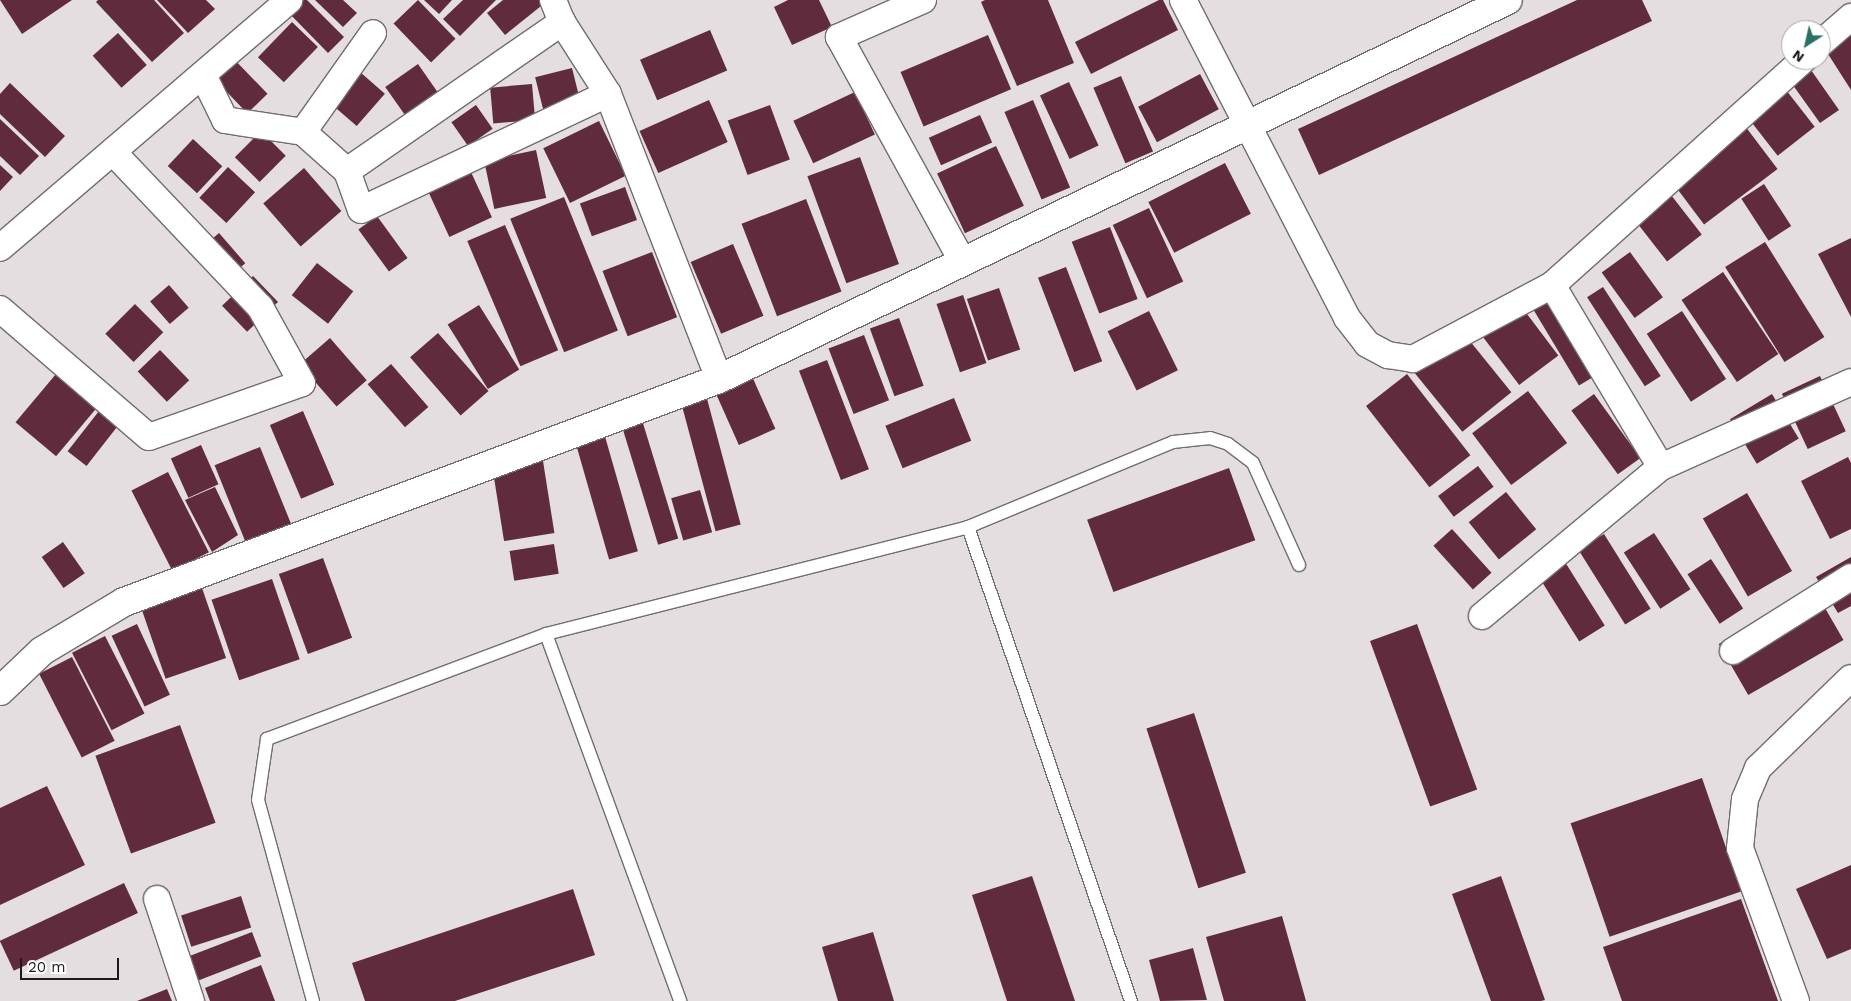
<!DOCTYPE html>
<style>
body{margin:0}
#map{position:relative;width:1851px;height:1001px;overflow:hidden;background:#e4dee0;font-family:"Work Sans",sans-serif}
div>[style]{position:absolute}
.building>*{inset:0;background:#602b3d;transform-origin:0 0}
.roads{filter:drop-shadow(1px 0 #726d6e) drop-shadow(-1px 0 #726d6e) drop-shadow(0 1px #726d6e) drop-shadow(0 -1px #726d6e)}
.lane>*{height:12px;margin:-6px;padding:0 6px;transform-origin:6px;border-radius:6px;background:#fff}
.street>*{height:26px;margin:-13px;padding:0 13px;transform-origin:13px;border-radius:13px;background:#fff}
.secondary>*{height:28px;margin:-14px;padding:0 14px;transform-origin:14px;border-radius:14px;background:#fff}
span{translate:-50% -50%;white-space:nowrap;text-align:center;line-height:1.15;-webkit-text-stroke:5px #fff;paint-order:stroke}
.north{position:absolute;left:1781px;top:20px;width:50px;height:50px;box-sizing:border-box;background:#fff;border:1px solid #a5a3a4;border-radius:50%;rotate:215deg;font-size:14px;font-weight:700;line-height:20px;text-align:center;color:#1d1a1b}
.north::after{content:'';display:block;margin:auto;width:18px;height:22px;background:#2b7065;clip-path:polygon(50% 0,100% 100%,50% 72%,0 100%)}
.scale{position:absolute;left:20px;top:958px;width:99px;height:22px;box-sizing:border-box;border:2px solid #1d1a1b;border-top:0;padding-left:6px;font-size:15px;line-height:18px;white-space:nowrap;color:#1d1a1b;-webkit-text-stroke:4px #fff;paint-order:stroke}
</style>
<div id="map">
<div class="building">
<div style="clip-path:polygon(0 0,72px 0,22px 34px)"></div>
<div style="clip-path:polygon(98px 0,154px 0,184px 33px,152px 62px,96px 2px)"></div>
<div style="clip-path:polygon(157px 0,206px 0,215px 9px,188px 33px)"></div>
<div style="clip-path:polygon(296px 0,307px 0,344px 37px,328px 53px,286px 10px)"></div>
<div style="clip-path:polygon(315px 0,343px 0,357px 13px,343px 27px)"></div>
<div style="left:418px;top:0;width:54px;height:34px;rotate:46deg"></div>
<div style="clip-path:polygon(424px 0,452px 0,439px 14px)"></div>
<div style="clip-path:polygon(463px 0,496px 0,460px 36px,443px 19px)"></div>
<div style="clip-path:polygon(503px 0,544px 0,546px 2px,505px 35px,487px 13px)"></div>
<div style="clip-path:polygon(788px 0,819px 0,832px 27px,792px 45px,774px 7px)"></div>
<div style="clip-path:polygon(985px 0,1048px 0,1074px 63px,1017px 86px,981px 2px)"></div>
<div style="clip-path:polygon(1159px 0,1163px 0,1178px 30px,1091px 74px,1075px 42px)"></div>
<div style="clip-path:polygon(1577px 0,1642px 0,1652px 21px,1319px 175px,1298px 129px)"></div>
<div style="left:292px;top:22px;width:36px;height:49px;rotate:44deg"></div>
<div style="clip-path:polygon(1851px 23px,1851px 90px,1821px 43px)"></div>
<div style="left:710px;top:30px;width:44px;height:76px;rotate:67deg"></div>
<div style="left:118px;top:33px;width:43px;height:34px;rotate:48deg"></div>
<div style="left:988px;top:35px;width:59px;height:95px;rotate:67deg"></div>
<div style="left:230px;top:55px;width:54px;height:28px;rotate:46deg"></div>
<div style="clip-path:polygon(1804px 60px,1839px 110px,1820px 123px,1780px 67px)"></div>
<div style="left:418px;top:64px;width:35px;height:40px;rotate:55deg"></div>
<div style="left:572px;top:68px;width:38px;height:38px;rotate:76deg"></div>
<div style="left:360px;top:72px;width:33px;height:43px;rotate:41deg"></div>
<div style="left:1200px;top:74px;width:40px;height:70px;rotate:62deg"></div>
<div style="left:1121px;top:76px;width:82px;height:30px;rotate:67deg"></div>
<div style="left:1779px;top:81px;width:58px;height:47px;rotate:52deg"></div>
<div style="left:1069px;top:82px;width:70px;height:32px;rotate:65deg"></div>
<div style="clip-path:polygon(10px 83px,65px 136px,45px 157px,0 114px,0 94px)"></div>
<div style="left:532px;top:84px;width:36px;height:42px;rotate:85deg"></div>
<div style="left:855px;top:92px;width:47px;height:68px;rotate:65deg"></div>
<div style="left:709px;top:100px;width:46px;height:76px;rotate:66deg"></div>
<div style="left:1033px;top:100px;width:95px;height:31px;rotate:67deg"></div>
<div style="left:476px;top:105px;width:29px;height:30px;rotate:55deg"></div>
<div style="left:770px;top:105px;width:58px;height:45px;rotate:70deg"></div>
<div style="left:980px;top:115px;width:30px;height:56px;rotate:66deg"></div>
<div style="left:1739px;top:118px;width:64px;height:92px;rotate:53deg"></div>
<div style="clip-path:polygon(0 119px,39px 156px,20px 175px,0 156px)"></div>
<div style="left:599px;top:121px;width:61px;height:62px;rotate:64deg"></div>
<div style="left:261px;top:131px;width:35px;height:37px;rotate:45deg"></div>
<div style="left:193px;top:139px;width:40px;height:37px;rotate:43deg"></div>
<div style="left:996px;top:146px;width:66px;height:65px;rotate:65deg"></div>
<div style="left:536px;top:150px;width:49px;height:53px;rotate:78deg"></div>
<div style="left:860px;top:157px;width:114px;height:56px;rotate:70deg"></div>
<div style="left:1225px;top:163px;width:57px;height:86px;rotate:63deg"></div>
<div style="clip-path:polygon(0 165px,13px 177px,0 191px)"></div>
<div style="left:228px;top:167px;width:37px;height:42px;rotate:43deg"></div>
<div style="left:304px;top:168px;width:57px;height:54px;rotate:49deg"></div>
<div style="left:470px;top:170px;width:52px;height:47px;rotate:65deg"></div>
<div style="left:1764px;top:184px;width:50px;height:27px;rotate:57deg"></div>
<div style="left:625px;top:187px;width:35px;height:48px;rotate:70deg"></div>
<div style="left:1671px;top:195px;width:50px;height:44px;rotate:52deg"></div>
<div style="left:564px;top:197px;width:144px;height:58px;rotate:68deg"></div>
<div style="left:806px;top:199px;width:99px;height:69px;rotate:69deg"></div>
<div style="left:1149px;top:208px;width:81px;height:40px;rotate:65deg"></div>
<div style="left:377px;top:216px;width:52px;height:23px;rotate:54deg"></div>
<div style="left:505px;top:225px;width:136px;height:41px;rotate:67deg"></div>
<div style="left:1110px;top:227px;width:77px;height:41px;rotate:69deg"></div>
<div style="left:219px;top:233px;width:40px;height:24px;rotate:49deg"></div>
<div style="clip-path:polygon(1851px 238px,1851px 317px,1818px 254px)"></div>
<div style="left:1765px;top:242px;width:112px;height:47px;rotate:58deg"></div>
<div style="left:733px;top:244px;width:78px;height:46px;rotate:67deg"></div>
<div style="left:652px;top:252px;width:70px;height:53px;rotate:69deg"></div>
<div style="left:1630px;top:252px;width:56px;height:35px;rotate:54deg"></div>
<div style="left:317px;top:263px;width:46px;height:41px;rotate:38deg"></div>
<div style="left:1066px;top:267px;width:101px;height:30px;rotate:69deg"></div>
<div style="left:1723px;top:272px;width:99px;height:50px;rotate:56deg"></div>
<div style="left:253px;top:276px;width:36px;height:43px;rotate:46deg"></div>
<div style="left:169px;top:285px;width:30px;height:25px;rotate:49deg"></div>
<div style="left:1603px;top:287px;width:106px;height:19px;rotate:57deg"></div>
<div style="left:999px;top:288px;width:65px;height:34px;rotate:71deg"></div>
<div style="left:1545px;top:294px;width:96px;height:18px;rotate:59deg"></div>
<div style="left:963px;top:295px;width:72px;height:28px;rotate:71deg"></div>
<div style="left:135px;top:304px;width:40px;height:42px;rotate:45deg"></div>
<div style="left:479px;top:305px;width:76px;height:37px;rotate:58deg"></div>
<div style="left:1521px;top:306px;width:62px;height:49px;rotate:53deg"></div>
<div style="left:1149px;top:311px;width:66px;height:46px;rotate:64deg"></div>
<div style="left:1682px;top:311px;width:81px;height:42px;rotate:57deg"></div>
<div style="left:899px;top:318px;width:72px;height:31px;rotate:70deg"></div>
<div style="left:1461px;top:330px;width:80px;height:63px;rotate:51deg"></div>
<div style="left:438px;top:333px;width:77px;height:37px;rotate:49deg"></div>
<div style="left:864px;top:335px;width:70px;height:38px;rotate:69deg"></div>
<div style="left:330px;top:338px;width:56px;height:40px;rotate:49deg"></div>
<div style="left:160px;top:350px;width:42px;height:31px;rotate:46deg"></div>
<div style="left:827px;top:360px;width:117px;height:30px;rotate:69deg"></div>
<div style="left:391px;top:364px;width:57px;height:31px;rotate:49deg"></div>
<div style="left:56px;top:374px;width:53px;height:63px;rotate:40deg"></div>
<div style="left:751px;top:374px;width:60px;height:40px;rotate:66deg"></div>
<div style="left:1407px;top:374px;width:103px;height:52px;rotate:52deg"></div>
<div style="left:1820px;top:376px;width:61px;height:42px;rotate:65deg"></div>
<div style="left:1528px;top:391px;width:65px;height:70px;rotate:53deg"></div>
<div style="left:1594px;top:394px;width:79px;height:28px;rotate:54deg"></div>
<div style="left:1772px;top:394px;width:52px;height:49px;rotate:59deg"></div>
<div style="left:706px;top:395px;width:134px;height:26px;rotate:75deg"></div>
<div style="left:954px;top:398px;width:46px;height:74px;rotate:68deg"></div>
<div style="left:99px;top:411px;width:24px;height:51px;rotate:38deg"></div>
<div style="left:303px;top:411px;width:80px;height:36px;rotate:67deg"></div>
<div style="left:642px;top:420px;width:124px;height:21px;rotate:73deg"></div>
<div style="left:604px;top:433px;width:123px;height:30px;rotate:74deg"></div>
<div style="left:201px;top:445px;width:43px;height:33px;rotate:66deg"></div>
<div style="left:260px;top:447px;width:85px;height:49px;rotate:68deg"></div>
<div style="clip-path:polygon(1848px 457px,1851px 463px,1851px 529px,1830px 539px,1801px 481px)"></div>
<div style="left:543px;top:461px;width:73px;height:51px;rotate:81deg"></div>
<div style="left:1478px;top:466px;width:26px;height:50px;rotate:53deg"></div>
<div style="left:1229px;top:468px;width:77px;height:151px;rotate:70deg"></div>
<div style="left:168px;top:472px;width:90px;height:41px;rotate:63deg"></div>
<div style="clip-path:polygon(215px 487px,238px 535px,212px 552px,185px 500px)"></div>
<div style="left:700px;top:490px;width:44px;height:30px;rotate:74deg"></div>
<div style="left:1506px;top:492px;width:48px;height:48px;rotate:51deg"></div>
<div style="left:1747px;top:493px;width:90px;height:51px;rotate:60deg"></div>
<div style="left:1452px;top:529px;width:59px;height:25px;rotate:48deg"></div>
<div style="left:1654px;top:533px;width:67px;height:36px;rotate:57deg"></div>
<div style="left:1604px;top:534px;width:88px;height:30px;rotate:58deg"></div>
<div style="left:63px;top:542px;width:38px;height:26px;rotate:55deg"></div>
<div style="left:554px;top:544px;width:30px;height:45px;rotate:81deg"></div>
<div style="clip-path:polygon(1851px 557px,1851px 606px,1838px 613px,1816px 577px)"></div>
<div style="left:323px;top:558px;width:85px;height:47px;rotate:70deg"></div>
<div style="left:1711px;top:559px;width:59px;height:28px;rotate:57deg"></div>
<div style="left:1565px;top:562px;width:75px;height:30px;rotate:58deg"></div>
<div style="left:272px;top:579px;width:85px;height:64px;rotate:71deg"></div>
<div style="left:202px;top:588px;width:74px;height:64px;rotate:71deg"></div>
<div style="left:1814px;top:589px;width:59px;height:110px;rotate:60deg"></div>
<div style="left:137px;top:624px;width:78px;height:28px;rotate:65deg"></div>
<div style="left:1417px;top:624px;width:176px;height:50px;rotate:70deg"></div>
<div style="left:105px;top:636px;width:87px;height:37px;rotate:63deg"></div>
<div style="left:72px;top:657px;width:94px;height:37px;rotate:63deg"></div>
<div style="left:1194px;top:713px;width:168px;height:50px;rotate:72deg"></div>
<div style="left:180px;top:725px;width:104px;height:90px;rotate:70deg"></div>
<div style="left:1702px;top:778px;width:120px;height:139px;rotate:71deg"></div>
<div style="clip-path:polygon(47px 786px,85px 865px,0 905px,0 808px)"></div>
<div style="clip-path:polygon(1851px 865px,1851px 949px,1827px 959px,1796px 889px)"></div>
<div style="clip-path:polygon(1032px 876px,1075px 1001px,1007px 1001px,972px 895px)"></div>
<div style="clip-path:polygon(1501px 876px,1545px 1000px,1541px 1001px,1491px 1001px,1452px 894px)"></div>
<div style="left:124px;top:883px;width:33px;height:137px;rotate:65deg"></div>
<div style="clip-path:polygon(573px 889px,595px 955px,455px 1001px,365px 1001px,352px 963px)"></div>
<div style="left:241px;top:896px;width:33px;height:63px;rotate:72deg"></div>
<div style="clip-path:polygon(1741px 899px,1778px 1001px,1622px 1001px,1603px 947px)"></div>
<div style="clip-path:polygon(1282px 916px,1306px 1001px,1224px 1001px,1206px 937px)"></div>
<div style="left:252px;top:932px;width:26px;height:71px;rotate:69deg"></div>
<div style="clip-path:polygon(873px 932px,894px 1001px,838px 1001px,822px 947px)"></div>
<div style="clip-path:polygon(1193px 948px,1207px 1000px,1160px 1001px,1149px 960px)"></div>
<div style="clip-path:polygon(261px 965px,275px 1001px,210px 1001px,205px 988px)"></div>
<div style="clip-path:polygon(167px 989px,172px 1001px,137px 1001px)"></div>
</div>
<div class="roads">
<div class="lane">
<div style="left:968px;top:527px;width:501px;rotate:71.02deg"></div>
<div style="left:546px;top:634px;width:391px;rotate:69.9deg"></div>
<div style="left:313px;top:1001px;width:208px;rotate:-105.3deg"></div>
<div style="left:258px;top:800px;width:62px;rotate:-81.6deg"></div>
<div style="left:267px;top:739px;width:298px;rotate:-20.6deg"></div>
<div style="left:546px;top:634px;width:435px;rotate:-14.2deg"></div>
<div style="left:968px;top:527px;width:222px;rotate:-22.5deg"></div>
<div style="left:1173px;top:442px;width:37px;rotate:-6deg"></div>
<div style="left:1210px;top:438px;width:19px;rotate:18deg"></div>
<div style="left:1228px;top:444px;width:31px;rotate:37deg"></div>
<div style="left:1253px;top:463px;width:112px;rotate:65.7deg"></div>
</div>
<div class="street">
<div style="left:553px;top:0;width:24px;rotate:68deg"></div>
<div style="left:562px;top:22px;width:85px;rotate:57.4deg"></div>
<div style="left:608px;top:94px;width:306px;rotate:68.7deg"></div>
<div style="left:923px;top:0;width:92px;rotate:156.2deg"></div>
<div style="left:839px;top:37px;width:256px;rotate:61.2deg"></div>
<div style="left:1183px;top:0;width:358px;rotate:62.7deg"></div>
<div style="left:1347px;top:318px;width:33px;rotate:52deg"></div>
<div style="left:1367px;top:344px;width:24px;rotate:28deg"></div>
<div style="left:1388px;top:355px;width:25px;rotate:9deg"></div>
<div style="left:1413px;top:359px;width:157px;rotate:-28deg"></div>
<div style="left:1821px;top:43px;width:40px;rotate:-41deg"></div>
<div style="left:1803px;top:60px;width:337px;rotate:138.1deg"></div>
<div style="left:1552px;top:285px;width:212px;rotate:59.1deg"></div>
<div style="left:1661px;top:467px;width:208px;rotate:-24.1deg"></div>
<div style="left:203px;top:75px;width:50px;rotate:63.9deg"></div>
<div style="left:225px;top:120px;width:79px;rotate:8.7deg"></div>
<div style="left:303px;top:132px;width:59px;rotate:41.6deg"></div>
<div style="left:347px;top:171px;width:41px;rotate:70.3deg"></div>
<div style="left:361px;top:210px;width:273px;rotate:-25.2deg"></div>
<div style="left:303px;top:132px;width:121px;rotate:-54.7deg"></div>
<div style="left:347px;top:171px;width:262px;rotate:-34.7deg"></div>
<div style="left:0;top:248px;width:381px;rotate:-40.6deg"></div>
<div style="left:0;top:309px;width:196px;rotate:40.7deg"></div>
<div style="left:149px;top:437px;width:162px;rotate:-19.4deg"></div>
<div style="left:302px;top:383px;width:87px;rotate:-118.9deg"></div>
<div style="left:260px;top:307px;width:214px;rotate:-133.5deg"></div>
<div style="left:1482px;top:616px;width:233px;rotate:-39.8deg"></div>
<div style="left:1733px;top:651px;width:139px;rotate:-32.1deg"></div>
<div style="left:157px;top:899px;width:108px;rotate:71.6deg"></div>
<div style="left:1796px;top:1001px;width:163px;rotate:-110.1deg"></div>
<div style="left:1740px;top:848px;width:49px;rotate:-84.2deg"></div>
<div style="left:1745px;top:799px;width:34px;rotate:-67deg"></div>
<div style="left:1758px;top:768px;width:129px;rotate:-44.1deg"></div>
</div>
<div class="secondary">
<div style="left:0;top:691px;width:58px;rotate:-43.6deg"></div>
<div style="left:42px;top:651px;width:96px;rotate:-30.9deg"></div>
<div style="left:124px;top:602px;width:635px;rotate:-20.55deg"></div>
<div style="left:719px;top:379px;width:875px;rotate:-25.66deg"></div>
</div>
</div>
<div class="north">N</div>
<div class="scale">20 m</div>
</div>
